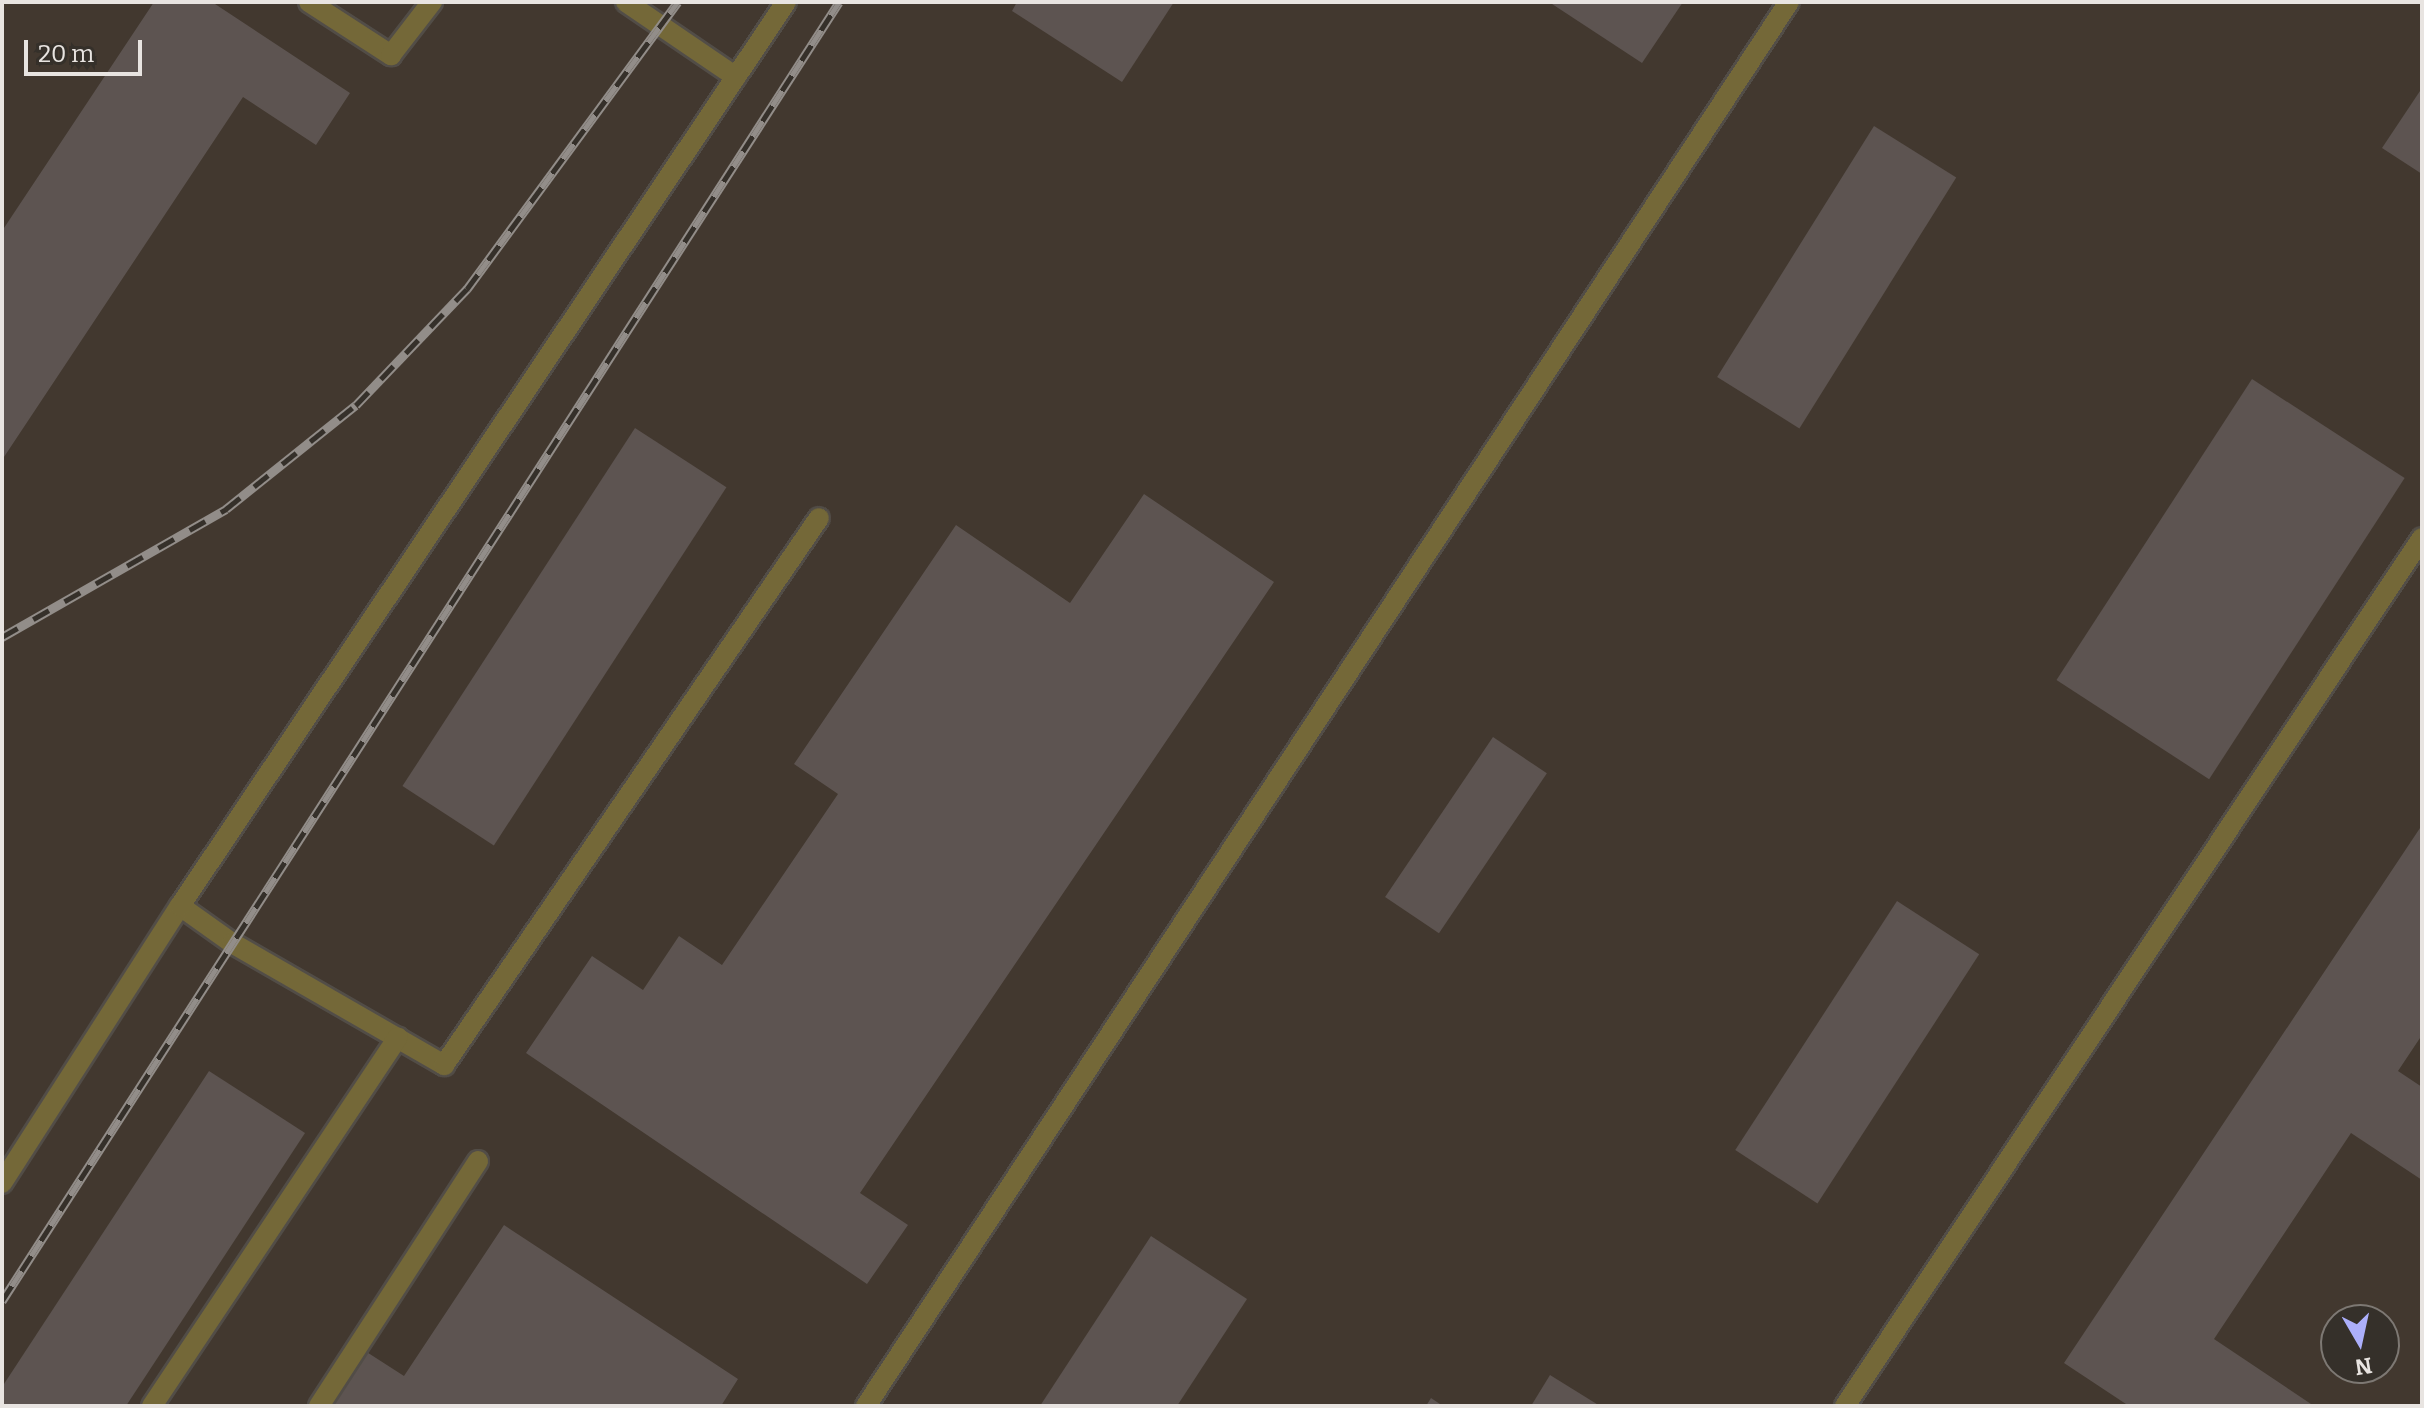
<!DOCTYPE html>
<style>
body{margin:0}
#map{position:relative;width:2424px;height:1408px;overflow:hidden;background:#35302a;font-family:Bitter,serif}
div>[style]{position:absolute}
.built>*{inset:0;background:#42382f}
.building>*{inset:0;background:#5d5451;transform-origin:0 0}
.roads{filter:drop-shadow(2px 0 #524d47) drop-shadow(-2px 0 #524d47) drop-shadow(0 2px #524d47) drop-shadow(0 -2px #524d47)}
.minor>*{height:20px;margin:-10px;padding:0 10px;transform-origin:10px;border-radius:10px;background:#746838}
.rail>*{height:9px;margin-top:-4.5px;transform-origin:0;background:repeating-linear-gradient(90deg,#35302a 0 18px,#928d89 0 36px);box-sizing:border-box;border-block:2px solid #928d89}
span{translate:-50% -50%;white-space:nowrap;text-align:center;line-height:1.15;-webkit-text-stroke:6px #35302a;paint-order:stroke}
.frame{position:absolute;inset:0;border:4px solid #e8e4e1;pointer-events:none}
.north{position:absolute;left:2320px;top:1304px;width:80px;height:80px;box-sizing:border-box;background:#35302a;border:2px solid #7d7873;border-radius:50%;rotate:171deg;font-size:22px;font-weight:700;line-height:32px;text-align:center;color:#e8e4e1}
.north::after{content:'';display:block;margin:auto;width:28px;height:36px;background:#acaffb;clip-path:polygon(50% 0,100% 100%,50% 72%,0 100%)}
.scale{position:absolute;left:24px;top:40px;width:118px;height:36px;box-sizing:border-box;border:4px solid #e8e4e1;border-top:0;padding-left:10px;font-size:24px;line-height:28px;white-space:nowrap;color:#e8e4e1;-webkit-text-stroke:6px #35302a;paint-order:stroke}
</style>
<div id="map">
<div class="built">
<div style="clip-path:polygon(evenodd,2px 2px,2422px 2px,2422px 1406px,2px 1406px,2px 2px,2336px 1320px,2384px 1320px,2384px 1368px,2336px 1368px,2336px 1320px)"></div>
</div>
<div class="building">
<div style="clip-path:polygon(154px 2px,212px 2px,350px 93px,316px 145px,243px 97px,2px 460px,2px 231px)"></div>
<div style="clip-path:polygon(1017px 2px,1174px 2px,1122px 82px,1012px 11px)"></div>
<div style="clip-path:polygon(1549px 2px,1683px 2px,1642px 63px)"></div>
<div style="clip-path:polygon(2422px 88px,2422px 174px,2382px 148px)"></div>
<div style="left:1874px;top:126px;width:97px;height:296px;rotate:32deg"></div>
<div style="left:2252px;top:379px;width:182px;height:359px;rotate:33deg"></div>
<div style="left:635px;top:428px;width:109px;height:427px;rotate:33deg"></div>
<div style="clip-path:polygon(1144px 494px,1274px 582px,860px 1193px,908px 1225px,867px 1284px,526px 1053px,592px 956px,643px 990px,679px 936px,722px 965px,838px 794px,794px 764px,956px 525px,1070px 603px)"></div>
<div style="left:1493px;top:737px;width:65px;height:193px;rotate:34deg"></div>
<div style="clip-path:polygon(2422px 825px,2422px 1035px,2398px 1071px,2422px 1087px,2422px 1180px,2351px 1133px,2214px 1339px,2314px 1406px,2129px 1406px,2064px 1363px)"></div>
<div style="left:1897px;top:901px;width:98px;height:297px;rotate:33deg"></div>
<div style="clip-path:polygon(209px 1071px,305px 1133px,126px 1406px,2px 1406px,2px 1387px)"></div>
<div style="clip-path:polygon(504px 1225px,738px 1379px,721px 1406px,324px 1406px,362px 1349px,404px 1376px)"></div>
<div style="clip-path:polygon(1151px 1236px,1247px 1299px,1177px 1406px,1040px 1406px)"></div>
<div style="clip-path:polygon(1550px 1375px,1600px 1406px,1531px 1406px)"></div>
<div style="clip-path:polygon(1431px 1398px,1443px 1406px,1426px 1406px)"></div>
</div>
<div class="roads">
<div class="minor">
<div style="left:309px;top:2px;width:98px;rotate:32.9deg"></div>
<div style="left:391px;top:55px;width:67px;rotate:-52.3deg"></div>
<div style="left:626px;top:2px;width:133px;rotate:34.3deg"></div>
<div style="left:180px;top:906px;width:64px;rotate:35.4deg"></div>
<div style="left:232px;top:943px;width:245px;rotate:29.9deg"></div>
<div style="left:444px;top:1065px;width:663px;rotate:-55.57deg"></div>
<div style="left:2px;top:1183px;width:329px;rotate:-57.3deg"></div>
<div style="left:180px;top:906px;width:1088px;rotate:-56.16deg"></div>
<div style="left:152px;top:1406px;width:443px;rotate:-56.3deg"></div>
<div style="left:319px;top:1406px;width:292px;rotate:-57deg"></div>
<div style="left:866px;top:1406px;width:1680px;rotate:-56.68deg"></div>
<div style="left:1845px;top:1406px;width:1042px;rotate:-56.39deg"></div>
</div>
</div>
<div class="rail">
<div style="left:2px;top:637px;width:258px;rotate:-29.7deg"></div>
<div style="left:226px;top:509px;width:166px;rotate:-38.7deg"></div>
<div style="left:356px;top:405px;width:161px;rotate:-46.3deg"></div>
<div style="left:467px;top:289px;width:356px;rotate:-53.7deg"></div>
<div style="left:2px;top:1301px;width:1545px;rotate:-57.2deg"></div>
</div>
<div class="frame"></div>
<div class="north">N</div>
<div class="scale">20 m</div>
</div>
